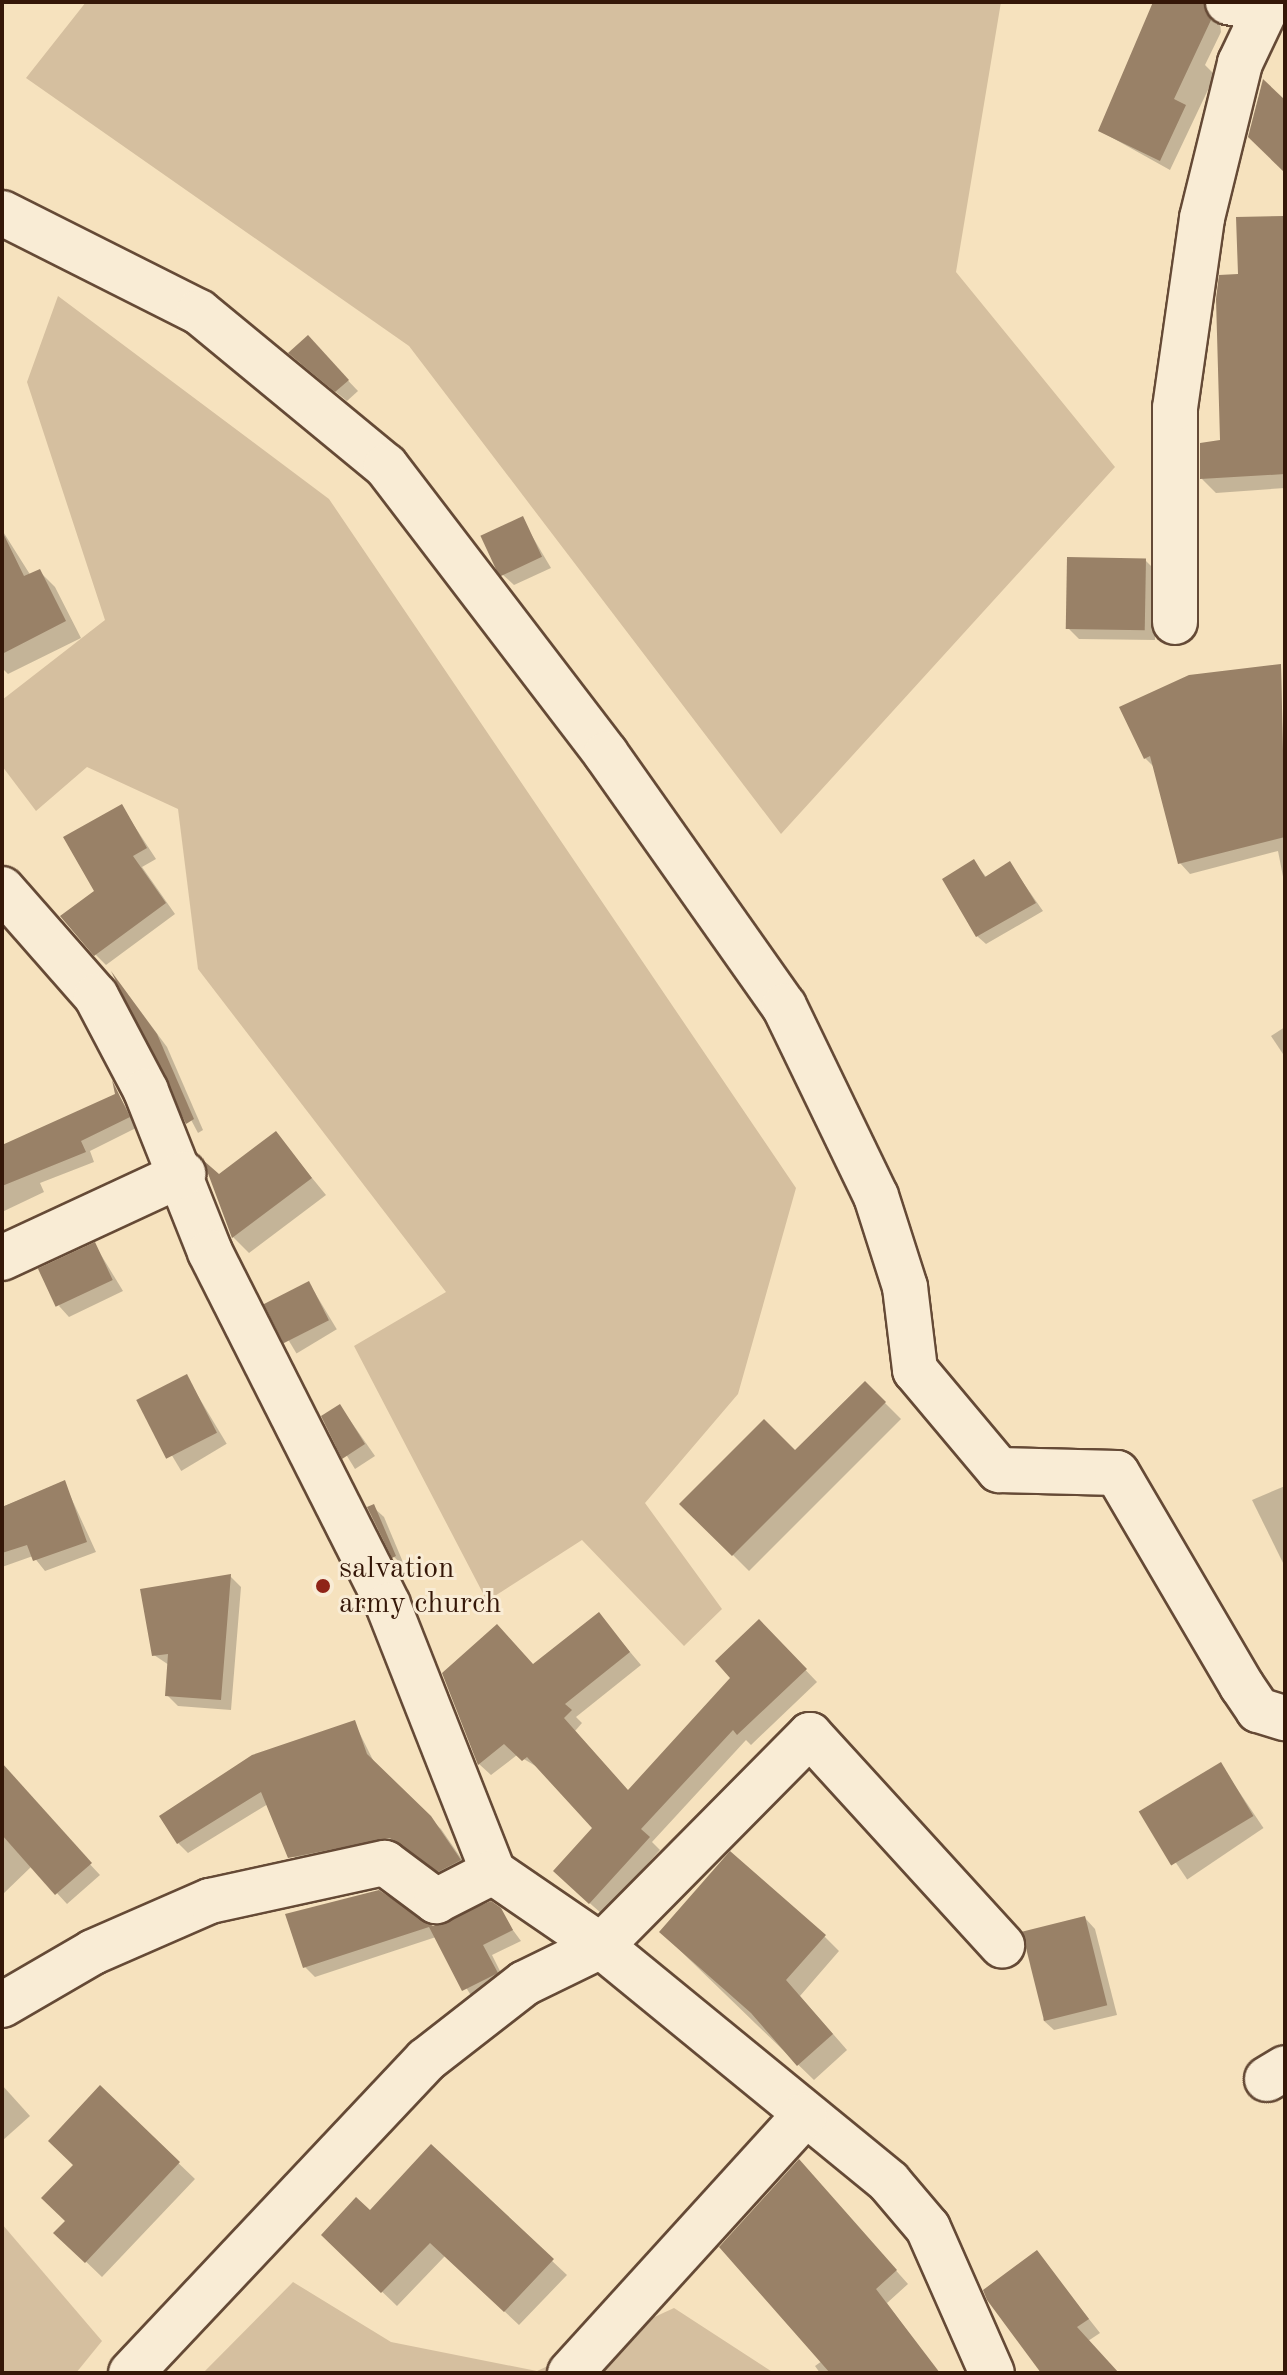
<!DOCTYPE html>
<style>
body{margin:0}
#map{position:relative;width:1287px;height:2375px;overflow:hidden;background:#f6e2be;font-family:"Old Standard TT",serif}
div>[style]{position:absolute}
.green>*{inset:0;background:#d5bf9f}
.shadow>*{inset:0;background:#0003;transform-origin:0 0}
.building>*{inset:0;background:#998167;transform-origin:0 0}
.roads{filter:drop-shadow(2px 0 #654a36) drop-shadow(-2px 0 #654a36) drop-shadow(0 2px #654a36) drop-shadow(0 -2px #654a36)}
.minor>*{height:44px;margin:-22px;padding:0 22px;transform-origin:22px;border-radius:22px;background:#f9ecd5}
.dots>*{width:22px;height:22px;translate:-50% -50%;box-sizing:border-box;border:4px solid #f9ecd5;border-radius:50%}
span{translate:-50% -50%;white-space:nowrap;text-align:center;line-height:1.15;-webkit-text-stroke:6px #f9ecd5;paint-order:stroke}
.poi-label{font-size:30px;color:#351708}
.left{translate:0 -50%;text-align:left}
.frame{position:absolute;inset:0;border:4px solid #351708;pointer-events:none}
</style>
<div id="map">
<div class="green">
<div style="clip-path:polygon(86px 2px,1001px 2px,956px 272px,1115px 467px,781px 834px,409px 346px,26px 78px)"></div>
<div style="clip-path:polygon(58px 296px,329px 499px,796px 1188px,738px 1394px,645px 1503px,722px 1609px,684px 1646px,582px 1540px,487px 1601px,354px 1346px,446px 1292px,198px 969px,178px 809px,87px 767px,36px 811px,2px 766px,2px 700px,105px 620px,27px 382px)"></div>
<div style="clip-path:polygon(2px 2224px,102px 2341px,76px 2373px,2px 2373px)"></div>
<div style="clip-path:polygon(293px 2282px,391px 2342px,537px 2371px,674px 2308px,774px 2373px,203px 2373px)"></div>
</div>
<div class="shadow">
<div style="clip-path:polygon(1156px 2px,1218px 2px,1221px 32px,1205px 65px,1215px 75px,1170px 170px,1100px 131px)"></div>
<div style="clip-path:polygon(1285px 218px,1285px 488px,1216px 493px,1202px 479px,1222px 442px,1240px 276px)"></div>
<div style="clip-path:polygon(318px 349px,358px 391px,347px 401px,301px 364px)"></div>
<div style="clip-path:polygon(522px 519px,551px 568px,514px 585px,503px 575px)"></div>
<div style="clip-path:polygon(2px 530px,31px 576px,39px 571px,55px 587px,81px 638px,8px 674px,2px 668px)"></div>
<div style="clip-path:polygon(1145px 560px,1156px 571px,1155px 640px,1079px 639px,1068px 628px)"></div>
<div style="clip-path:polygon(1281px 666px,1285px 887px,1278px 851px,1190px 874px,1180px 863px,1155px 768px,1145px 758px)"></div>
<div style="clip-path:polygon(122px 807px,156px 859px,142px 867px,175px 914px,106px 965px,95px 954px,97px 892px)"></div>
<div style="clip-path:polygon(974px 862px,987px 878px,1010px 864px,1043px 911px,986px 944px,977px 936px)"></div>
<div style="clip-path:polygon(118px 981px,167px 1047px,203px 1130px,198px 1133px)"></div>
<div style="clip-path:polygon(1285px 1027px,1285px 1057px,1271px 1036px)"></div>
<div style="clip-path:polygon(118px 1094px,138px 1127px,90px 1151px,94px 1162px,40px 1183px,44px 1192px,2px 1212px,2px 1148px)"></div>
<div style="clip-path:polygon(276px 1134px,326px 1195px,249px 1253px,233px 1237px,208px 1167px,219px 1177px)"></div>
<div style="clip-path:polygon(95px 1245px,123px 1291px,69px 1317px,59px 1306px)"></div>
<div style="left:309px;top:1283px;width:54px;height:47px;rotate:59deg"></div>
<div style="left:186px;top:1376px;width:79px;height:53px;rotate:59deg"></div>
<div style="clip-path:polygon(865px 1383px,901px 1419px,749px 1571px,682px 1504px,796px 1453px)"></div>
<div style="clip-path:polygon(340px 1406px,375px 1456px,355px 1469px,323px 1417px)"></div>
<div style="clip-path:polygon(64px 1482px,96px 1552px,45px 1571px,33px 1556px,2px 1567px,2px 1507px)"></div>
<div style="clip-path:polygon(1285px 1486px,1285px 1567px,1252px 1500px)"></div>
<div style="clip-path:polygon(373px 1507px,384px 1517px,405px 1567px,394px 1557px)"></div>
<div style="clip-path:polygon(230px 1576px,241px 1587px,231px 1710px,178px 1706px,167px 1695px,169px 1665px,154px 1655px)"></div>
<div style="clip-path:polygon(599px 1615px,641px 1665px,576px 1717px,582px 1723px,575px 1731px,629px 1792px,733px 1678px,759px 1621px,817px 1682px,751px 1745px,746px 1740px,652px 1842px,660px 1850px,602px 1914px,567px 1883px,595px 1828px,539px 1768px,517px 1755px,491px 1775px,479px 1764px,534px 1666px)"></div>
<div style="clip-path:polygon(354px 1722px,376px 1766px,441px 1829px,470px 1871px,450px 1881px,402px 1848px,300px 1868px,268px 1804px,188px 1853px,178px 1843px)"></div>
<div style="left:1221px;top:1765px;width:76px;height:92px;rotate:56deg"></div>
<div style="clip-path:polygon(2px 1770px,100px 1875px,67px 1904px,32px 1866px,2px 1895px)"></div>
<div style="clip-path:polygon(379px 1892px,433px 1928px,501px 1914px,521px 1941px,492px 1955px,506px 1983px,473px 1999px,436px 1937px,315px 1977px,305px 1967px)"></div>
<div style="clip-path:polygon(1085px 1918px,1095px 1929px,1117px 2015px,1054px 2030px,1043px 2020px)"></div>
<div style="clip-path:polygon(661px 1932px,824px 1936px,839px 1951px,800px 1996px,847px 2050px,814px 2080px)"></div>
<div style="clip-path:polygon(2px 2085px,30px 2116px,2px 2141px)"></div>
<div style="clip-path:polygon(100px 2088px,195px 2179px,102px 2277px,56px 2233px,67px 2221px,75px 2165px)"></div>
<div style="clip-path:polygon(431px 2147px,567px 2275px,519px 2325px,445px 2256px,397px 2306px,323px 2235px,370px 2213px)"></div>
<div style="clip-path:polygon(811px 2175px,908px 2284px,887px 2303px,938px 2373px,820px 2373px,815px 2366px,822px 2361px)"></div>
<div style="clip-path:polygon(1037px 2253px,1100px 2333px,1088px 2341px,1117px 2373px,1044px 2373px)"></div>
</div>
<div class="building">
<div style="clip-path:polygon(1153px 2px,1204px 2px,1211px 20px,1174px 99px,1186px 105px,1160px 161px,1098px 131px)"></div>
<div style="clip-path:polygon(1263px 79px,1285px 100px,1285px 173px,1248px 137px)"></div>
<div style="clip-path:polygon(1285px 216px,1285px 474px,1200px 479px,1200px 443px,1220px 440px,1216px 299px,1219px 275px,1238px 274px,1236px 217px)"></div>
<div style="clip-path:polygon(308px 335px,349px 380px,335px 392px,288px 353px)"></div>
<div style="left:523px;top:516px;width:45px;height:47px;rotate:65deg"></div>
<div style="clip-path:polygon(2px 531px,24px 576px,40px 569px,66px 621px,2px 654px)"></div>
<div style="left:1067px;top:557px;width:79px;height:72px;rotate:1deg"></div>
<div style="clip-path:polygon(1281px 664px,1285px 837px,1178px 864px,1150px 756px,1144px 759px,1119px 707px,1189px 675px)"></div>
<div style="clip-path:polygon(122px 804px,147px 848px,133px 856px,166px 903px,94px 956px,60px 916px,94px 891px,63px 837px)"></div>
<div style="clip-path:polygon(974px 859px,985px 877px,1010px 861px,1036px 903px,976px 937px,942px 879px)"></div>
<div style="clip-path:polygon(111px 971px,157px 1034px,194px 1119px,186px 1124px)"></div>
<div style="clip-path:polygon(112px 1080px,130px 1117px,81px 1141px,86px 1152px,2px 1186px,2px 1145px,115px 1094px)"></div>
<div style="clip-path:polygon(276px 1131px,312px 1178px,232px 1238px,203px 1160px,219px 1174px)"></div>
<div style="left:95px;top:1242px;width:42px;height:63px;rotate:65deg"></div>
<div style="left:309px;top:1281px;width:44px;height:51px;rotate:63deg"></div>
<div style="left:187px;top:1374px;width:66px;height:57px;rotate:63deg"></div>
<div style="clip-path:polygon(865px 1381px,886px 1402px,732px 1556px,679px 1504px,764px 1419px,795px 1450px)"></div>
<div style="clip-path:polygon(340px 1404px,365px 1444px,342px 1459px,321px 1416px)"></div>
<div style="clip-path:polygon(65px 1480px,87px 1542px,33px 1561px,27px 1545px,2px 1553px,2px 1507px)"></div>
<div style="clip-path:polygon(374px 1504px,396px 1556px,392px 1558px,367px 1507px)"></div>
<div style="clip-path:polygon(231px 1574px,221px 1700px,165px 1696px,168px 1654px,152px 1656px,140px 1589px)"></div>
<div style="clip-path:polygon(599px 1612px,630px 1652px,565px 1704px,572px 1710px,564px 1718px,628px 1790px,730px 1678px,715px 1661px,759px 1619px,807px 1669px,737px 1735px,733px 1730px,641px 1829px,650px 1837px,589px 1904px,553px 1871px,592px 1828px,527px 1757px,522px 1761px,504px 1744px,478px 1765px,442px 1673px,497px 1624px,533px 1664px)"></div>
<div style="clip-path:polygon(355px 1720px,367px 1754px,431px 1816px,461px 1860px,438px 1872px,390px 1838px,288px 1858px,261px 1792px,177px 1844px,159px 1816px,252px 1755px)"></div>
<div style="left:1221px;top:1762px;width:63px;height:96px;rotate:59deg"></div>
<div style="clip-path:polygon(2px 1763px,92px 1863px,55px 1895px,2px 1835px)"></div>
<div style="clip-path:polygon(730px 1851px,826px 1935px,786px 1980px,833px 2034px,797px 2066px,751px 2013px,659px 1932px)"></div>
<div style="clip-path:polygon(379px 1890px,433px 1926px,491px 1901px,501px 1908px,513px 1930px,483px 1945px,498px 1973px,462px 1991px,429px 1927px,303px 1968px,285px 1914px)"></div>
<div style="left:1085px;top:1916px;width:92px;height:65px;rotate:76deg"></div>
<div style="clip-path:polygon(100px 2085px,180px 2162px,85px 2263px,53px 2233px,65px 2221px,41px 2198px,73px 2165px,48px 2141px)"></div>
<div style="clip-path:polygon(431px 2144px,554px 2259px,504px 2312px,430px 2243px,381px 2293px,321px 2235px,356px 2197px,370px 2210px)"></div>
<div style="clip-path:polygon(799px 2159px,897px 2270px,876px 2289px,940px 2373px,830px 2373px,719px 2247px)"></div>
<div style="clip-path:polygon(1037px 2250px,1089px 2319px,1077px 2327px,1119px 2373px,1041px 2373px,987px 2300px,983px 2290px)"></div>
</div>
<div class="roads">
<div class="minor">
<div style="left:1228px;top:2px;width:38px;rotate:12deg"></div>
<div style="left:2px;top:213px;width:220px;rotate:26.7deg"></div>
<div style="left:199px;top:312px;width:242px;rotate:39.5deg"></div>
<div style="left:386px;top:466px;width:362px;rotate:52.6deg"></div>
<div style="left:606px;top:754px;width:309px;rotate:54.8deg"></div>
<div style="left:784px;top:1006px;width:211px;rotate:64.2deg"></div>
<div style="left:876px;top:1196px;width:96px;rotate:72.3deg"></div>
<div style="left:905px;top:1287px;width:84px;rotate:83.1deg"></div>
<div style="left:915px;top:1370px;width:131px;rotate:50deg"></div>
<div style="left:999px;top:1470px;width:118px;rotate:1.5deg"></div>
<div style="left:1117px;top:1473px;width:247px;rotate:59.6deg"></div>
<div style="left:1242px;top:1686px;width:29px;rotate:56deg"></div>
<div style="left:1258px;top:1710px;width:28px;rotate:17deg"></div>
<div style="left:1175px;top:622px;width:214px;rotate:-90deg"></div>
<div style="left:1175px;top:408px;width:192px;rotate:-81.9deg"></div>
<div style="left:1202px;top:218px;width:160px;rotate:-76.2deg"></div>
<div style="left:1240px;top:63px;width:68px;rotate:-64.6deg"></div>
<div style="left:2px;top:889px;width:142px;rotate:48.7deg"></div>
<div style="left:96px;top:996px;width:107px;rotate:62.2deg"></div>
<div style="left:146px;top:1091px;width:173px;rotate:68.3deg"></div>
<div style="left:210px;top:1252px;width:395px;rotate:63.2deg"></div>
<div style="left:388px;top:1605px;width:287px;rotate:68.5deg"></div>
<div style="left:2px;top:1258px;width:200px;rotate:-24.9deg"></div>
<div style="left:2px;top:2005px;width:105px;rotate:-30.2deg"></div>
<div style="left:93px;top:1952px;width:128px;rotate:-23.6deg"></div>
<div style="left:210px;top:1901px;width:179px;rotate:-12.3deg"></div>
<div style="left:385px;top:1863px;width:64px;rotate:36.7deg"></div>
<div style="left:436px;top:1901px;width:64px;rotate:-27deg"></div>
<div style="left:493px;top:1872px;width:131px;rotate:34.4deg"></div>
<div style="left:601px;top:1946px;width:372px;rotate:39.3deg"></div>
<div style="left:889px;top:2182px;width:60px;rotate:49.7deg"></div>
<div style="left:928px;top:2228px;width:158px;rotate:66.2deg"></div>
<div style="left:1267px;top:2079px;width:21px;rotate:-31deg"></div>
<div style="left:131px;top:2373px;width:430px;rotate:-46.7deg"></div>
<div style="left:426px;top:2060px;width:125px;rotate:-37.9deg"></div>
<div style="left:525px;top:1983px;width:85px;rotate:-26deg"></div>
<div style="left:601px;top:1946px;width:297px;rotate:-45.3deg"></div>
<div style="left:810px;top:1735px;width:285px;rotate:47.6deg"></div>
<div style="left:570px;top:2373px;width:349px;rotate:-47.7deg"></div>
</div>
</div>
<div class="dots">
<div style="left:323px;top:1586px;background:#8f2418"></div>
</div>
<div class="poi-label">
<span class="left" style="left:339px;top:1586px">salvation<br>army church</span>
</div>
<div class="frame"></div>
</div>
